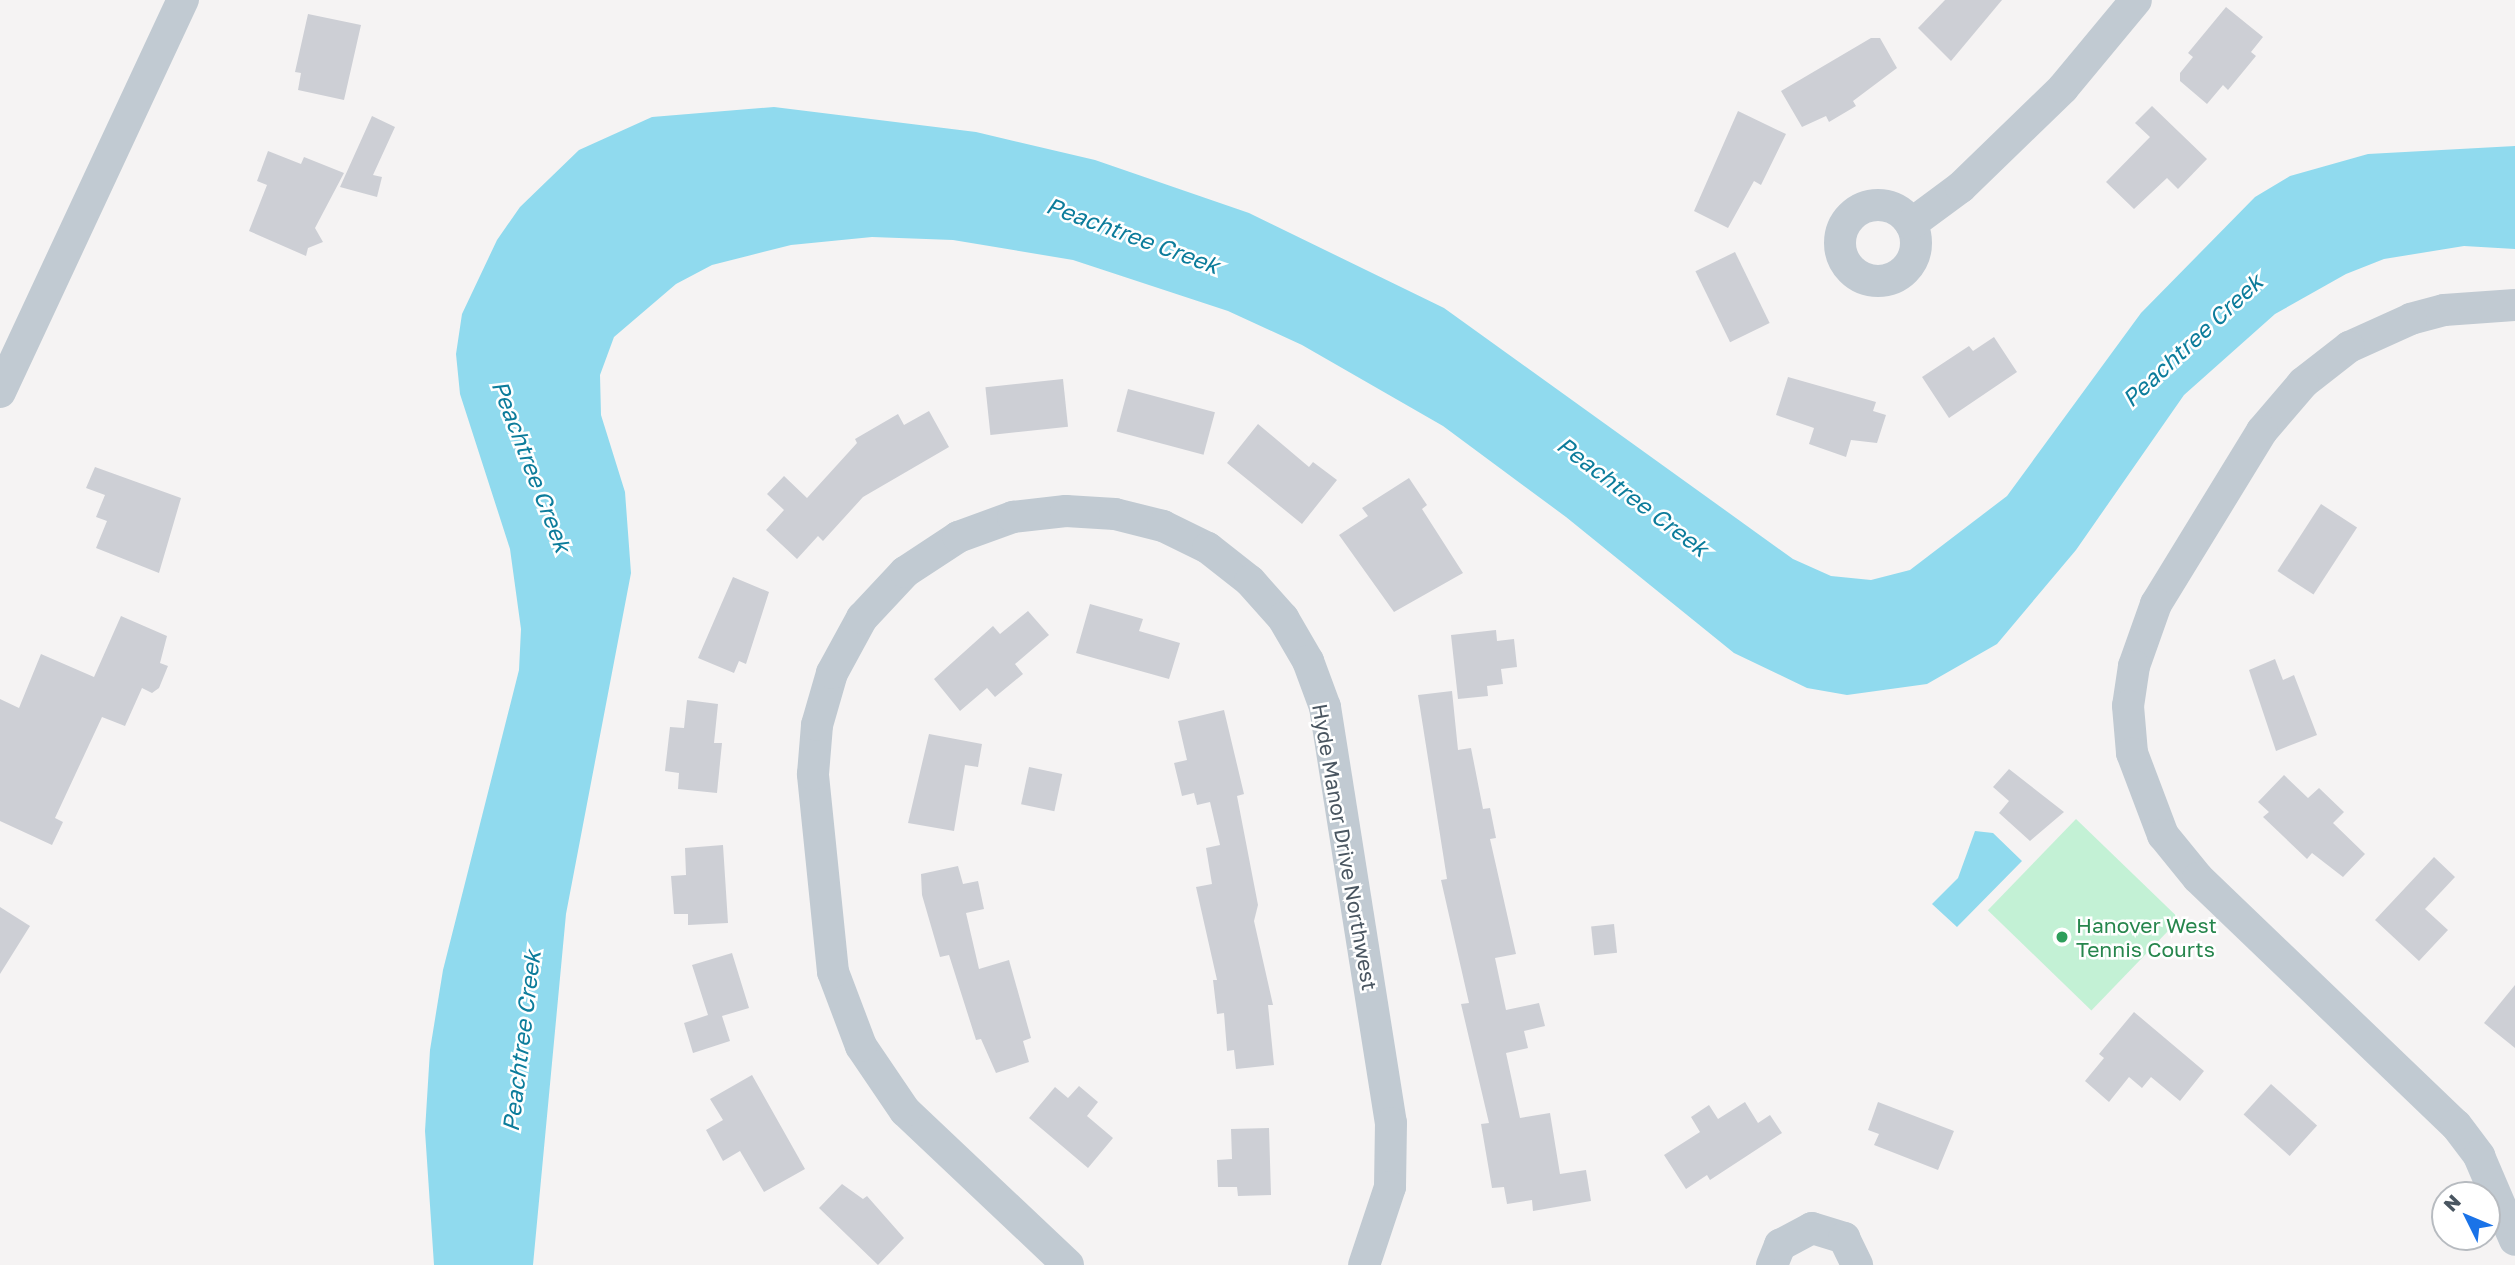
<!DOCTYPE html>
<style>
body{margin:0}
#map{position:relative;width:2515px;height:1265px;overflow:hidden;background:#f5f3f3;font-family:"Golos Text",sans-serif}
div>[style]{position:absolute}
.green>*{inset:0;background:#c3f1d5;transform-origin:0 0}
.water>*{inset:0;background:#90daee}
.building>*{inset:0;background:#cdcfd5;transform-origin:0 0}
.minor>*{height:32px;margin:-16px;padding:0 16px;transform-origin:16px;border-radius:16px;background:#c1cad2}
.minor>.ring{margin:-16px;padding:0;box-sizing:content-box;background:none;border:32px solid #c1cad2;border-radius:50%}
.dots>*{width:19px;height:19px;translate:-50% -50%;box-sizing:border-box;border:4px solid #fff;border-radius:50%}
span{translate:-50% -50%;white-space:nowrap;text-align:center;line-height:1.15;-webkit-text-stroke:5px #fff;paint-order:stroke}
.street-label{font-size:21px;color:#4a5661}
.leisure-label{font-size:21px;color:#27864d}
.left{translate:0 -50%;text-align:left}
.water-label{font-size:23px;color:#0c7c9b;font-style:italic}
.north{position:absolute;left:2431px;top:1181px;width:70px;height:70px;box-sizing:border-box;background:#fff;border:2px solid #b7bbc0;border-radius:50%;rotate:313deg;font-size:19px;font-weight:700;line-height:28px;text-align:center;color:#4a5661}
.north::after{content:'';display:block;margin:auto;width:24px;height:32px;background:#1a73e8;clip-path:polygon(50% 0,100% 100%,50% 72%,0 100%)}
</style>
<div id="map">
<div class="green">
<div style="left:2076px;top:819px;width:144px;height:127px;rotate:44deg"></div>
</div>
<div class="water">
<div style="clip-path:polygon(774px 107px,976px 132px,1095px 160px,1249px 213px,1444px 308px,1793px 559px,1831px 576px,1871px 580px,1910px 570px,2007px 496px,2141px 313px,2255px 197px,2290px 176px,2368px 154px,2515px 146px,2515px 249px,2464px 246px,2384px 259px,2346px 274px,2275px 314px,2184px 395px,2076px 550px,1997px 644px,1927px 684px,1847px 695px,1807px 688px,1734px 653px,1566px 517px,1443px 426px,1302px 345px,1228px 311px,1073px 260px,953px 240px,872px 237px,791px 245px,712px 265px,676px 284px,614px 337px,600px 375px,601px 415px,625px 492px,631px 573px,566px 914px,533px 1265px,434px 1265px,425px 1131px,430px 1050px,443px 970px,519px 670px,521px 629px,510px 549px,460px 394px,456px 354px,462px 314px,497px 240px,520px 207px,579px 150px,652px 117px)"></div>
<div style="clip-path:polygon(1975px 831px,1993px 833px,2022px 861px,1957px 927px,1932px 904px,1958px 878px)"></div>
</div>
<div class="building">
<div style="clip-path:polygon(1945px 0,2002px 0,1951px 61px,1918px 28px)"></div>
<div style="clip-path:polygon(2226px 7px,2263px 37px,2251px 52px,2256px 56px,2228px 90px,2223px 85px,2207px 104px,2180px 81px,2180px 73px,2193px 57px,2188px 53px)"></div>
<div style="clip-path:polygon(308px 14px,361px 25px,344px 100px,298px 90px,301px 73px,295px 72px)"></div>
<div style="clip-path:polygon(1871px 38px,1880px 38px,1897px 68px,1853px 101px,1856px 106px,1829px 122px,1826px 116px,1802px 127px,1781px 91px)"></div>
<div style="clip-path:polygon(2152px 106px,2207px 159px,2178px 189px,2167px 178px,2134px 209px,2106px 182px,2150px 137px,2135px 123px)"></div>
<div style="clip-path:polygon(1738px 111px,1786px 134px,1761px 185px,1754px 181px,1728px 228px,1694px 211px)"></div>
<div style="clip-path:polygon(372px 116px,395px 127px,373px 175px,382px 177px,377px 197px,340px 187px)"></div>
<div style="clip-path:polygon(268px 151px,301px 164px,304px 157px,344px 173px,315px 228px,323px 242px,308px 248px,306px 256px,249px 231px,267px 185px,257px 181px)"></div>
<div style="left:1735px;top:252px;width:79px;height:44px;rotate:64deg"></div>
<div style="clip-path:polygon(1994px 337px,2017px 372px,1949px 418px,1922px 377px,1969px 346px,1973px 351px)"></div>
<div style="clip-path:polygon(1788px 377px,1876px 402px,1873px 411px,1886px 415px,1877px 443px,1851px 440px,1846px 457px,1809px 444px,1814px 428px,1776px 415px)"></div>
<div style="left:1063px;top:379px;width:48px;height:78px;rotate:84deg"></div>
<div style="left:1128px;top:389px;width:90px;height:44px;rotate:15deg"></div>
<div style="clip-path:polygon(929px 411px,949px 447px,863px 497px,823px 541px,818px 536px,797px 559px,766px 530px,784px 510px,767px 494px,784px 476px,807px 498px,857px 443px,855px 439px,898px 414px,904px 425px)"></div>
<div style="clip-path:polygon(1258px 424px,1309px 467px,1313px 462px,1337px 480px,1302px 524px,1227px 463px)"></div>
<div style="clip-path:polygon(95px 467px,181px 498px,159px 573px,96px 548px,107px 521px,96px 517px,105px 495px,86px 488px)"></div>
<div style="clip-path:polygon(1409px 478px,1427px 505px,1422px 509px,1463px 573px,1394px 612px,1339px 535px,1368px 516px,1362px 508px)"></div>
<div style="left:2321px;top:504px;width:43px;height:80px;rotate:33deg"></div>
<div style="clip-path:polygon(733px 577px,769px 592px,746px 664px,739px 661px,734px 673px,698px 658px)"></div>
<div style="clip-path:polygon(1090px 604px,1143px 619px,1139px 631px,1180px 643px,1169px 679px,1076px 653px)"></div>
<div style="clip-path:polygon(1028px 611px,1049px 635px,1015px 664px,1023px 674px,995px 697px,987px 688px,960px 711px,934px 679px,993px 626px,1000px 634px)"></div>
<div style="clip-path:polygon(121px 616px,167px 636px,160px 663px,168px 666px,159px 688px,152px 693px,142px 688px,125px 726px,102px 717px,55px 818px,63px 822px,52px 845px,0 821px,0 699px,19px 708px,41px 654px,94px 677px)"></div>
<div style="clip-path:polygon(1496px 630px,1497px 641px,1514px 639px,1517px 667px,1501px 669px,1503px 684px,1487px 686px,1488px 696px,1458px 699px,1451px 635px)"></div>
<div style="clip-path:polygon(2275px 659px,2283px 680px,2294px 675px,2317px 735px,2276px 751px,2249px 670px)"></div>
<div style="clip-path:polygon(1452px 691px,1458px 750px,1471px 748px,1483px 809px,1490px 808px,1496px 838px,1490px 839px,1516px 954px,1495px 958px,1506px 1010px,1539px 1003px,1545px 1026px,1524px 1031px,1528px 1048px,1506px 1053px,1520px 1118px,1550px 1113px,1560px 1174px,1586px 1170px,1591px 1201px,1533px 1211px,1532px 1200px,1507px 1204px,1504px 1187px,1492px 1188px,1481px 1124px,1489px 1123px,1461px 1004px,1469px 1003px,1441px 880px,1447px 879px,1418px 695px)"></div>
<div style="clip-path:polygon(687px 700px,718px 704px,714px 743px,722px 743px,717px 793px,678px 789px,679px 773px,665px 771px,670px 727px,684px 728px)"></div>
<div style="clip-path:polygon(1224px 710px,1244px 794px,1237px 796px,1258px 905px,1254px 921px,1273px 1005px,1268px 1005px,1274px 1065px,1236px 1069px,1234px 1050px,1227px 1051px,1224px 1013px,1217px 1014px,1213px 980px,1217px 980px,1196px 887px,1212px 884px,1206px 848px,1220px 845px,1210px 802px,1197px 805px,1194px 793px,1182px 796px,1174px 763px,1187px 760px,1178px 721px)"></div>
<div style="clip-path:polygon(929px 734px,982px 744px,978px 767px,965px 765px,954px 831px,908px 823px)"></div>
<div style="left:1029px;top:767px;width:34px;height:38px;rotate:12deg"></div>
<div style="clip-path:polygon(2009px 769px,2064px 812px,2030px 841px,1999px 813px,2009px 801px,1993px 787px)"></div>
<div style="clip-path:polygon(2284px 775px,2308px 798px,2319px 788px,2344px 812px,2333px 823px,2365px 854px,2343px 877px,2312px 853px,2307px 859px,2263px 817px,2269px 812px,2258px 802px)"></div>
<div style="clip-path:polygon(723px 845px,728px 923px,688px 925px,688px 914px,674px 914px,671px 876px,686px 875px,685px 848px)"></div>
<div style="clip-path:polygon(2434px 857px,2455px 877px,2425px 909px,2448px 930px,2419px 961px,2375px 920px)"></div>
<div style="clip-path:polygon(958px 866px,963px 884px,978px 881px,984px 909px,966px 913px,979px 969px,1009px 960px,1031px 1038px,1023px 1041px,1029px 1062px,996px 1073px,981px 1039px,976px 1040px,949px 955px,940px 957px,922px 895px,921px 874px)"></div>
<div style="clip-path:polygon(0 907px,30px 926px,0 974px)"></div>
<div style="left:1614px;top:924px;width:29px;height:23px;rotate:84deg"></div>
<div style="clip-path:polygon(732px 953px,749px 1008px,722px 1016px,730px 1041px,693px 1053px,684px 1023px,708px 1015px,692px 965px)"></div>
<div style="clip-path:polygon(2515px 985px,2515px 1048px,2484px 1023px)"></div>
<div style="clip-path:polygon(2134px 1012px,2204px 1071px,2180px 1101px,2151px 1077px,2142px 1088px,2129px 1077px,2109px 1102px,2085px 1081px,2104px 1058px,2099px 1054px)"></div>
<div style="clip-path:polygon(752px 1075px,805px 1169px,764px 1192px,740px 1151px,723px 1161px,706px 1130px,723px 1120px,710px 1099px)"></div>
<div style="left:2271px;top:1084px;width:62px;height:41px;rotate:42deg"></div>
<div style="clip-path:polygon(1079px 1086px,1098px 1102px,1087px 1116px,1113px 1138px,1088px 1168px,1029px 1118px,1055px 1087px,1068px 1098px)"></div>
<div style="clip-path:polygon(1745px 1102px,1758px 1123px,1770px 1115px,1782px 1133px,1710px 1180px,1707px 1175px,1686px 1189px,1664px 1155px,1700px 1132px,1691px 1117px,1709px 1105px,1718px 1119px)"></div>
<div style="clip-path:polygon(1878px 1102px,1954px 1131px,1938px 1170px,1874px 1145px,1879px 1134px,1868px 1130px)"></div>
<div style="clip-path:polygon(1269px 1128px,1271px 1195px,1238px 1196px,1237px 1187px,1218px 1187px,1217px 1160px,1232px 1159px,1231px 1129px)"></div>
<div style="clip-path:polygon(842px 1184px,863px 1199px,867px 1196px,904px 1238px,878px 1265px,819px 1208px)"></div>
</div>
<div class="minor">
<div class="ring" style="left:1840px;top:205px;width:44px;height:44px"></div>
<div style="left:1911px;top:224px;width:62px;rotate:-36.5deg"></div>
<div style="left:1961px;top:187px;width:142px;rotate:-44.1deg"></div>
<div style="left:2063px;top:88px;width:114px;rotate:-50.3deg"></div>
<div style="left:2515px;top:305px;width:71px;rotate:176deg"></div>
<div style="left:2444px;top:310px;width:34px;rotate:165deg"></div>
<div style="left:2411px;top:319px;width:68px;rotate:155.7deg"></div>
<div style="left:2349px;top:347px;width:58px;rotate:142deg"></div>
<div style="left:2303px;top:383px;width:63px;rotate:130.5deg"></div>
<div style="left:2262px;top:431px;width:203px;rotate:121.5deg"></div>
<div style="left:2156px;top:604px;width:66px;rotate:109.5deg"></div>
<div style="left:2134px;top:666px;width:40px;rotate:98.5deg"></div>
<div style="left:2128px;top:706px;width:47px;rotate:85.1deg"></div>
<div style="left:2132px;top:753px;width:88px;rotate:69.3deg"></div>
<div style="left:2163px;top:835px;width:55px;rotate:50.9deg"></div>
<div style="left:2198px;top:878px;width:357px;rotate:43.8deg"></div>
<div style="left:2456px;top:1125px;width:39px;rotate:53deg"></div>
<div style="left:2479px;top:1156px;width:91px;rotate:66.8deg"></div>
<div style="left:0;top:392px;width:433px;rotate:-65deg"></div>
<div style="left:1068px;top:1265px;width:224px;rotate:-136.6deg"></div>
<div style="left:905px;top:1111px;width:78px;rotate:-124.1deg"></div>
<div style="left:861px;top:1046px;width:79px;rotate:-110.7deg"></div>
<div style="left:833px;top:972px;width:199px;rotate:-95.8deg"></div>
<div style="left:813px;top:774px;width:49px;rotate:-85.3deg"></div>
<div style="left:817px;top:725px;width:54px;rotate:-73.9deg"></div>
<div style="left:832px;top:673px;width:63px;rotate:-61.4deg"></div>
<div style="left:862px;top:618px;width:63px;rotate:-46.9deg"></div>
<div style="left:905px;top:572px;width:64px;rotate:-33.4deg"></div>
<div style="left:958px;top:537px;width:59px;rotate:-20deg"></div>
<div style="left:1013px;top:517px;width:53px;rotate:-6.5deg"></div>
<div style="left:1066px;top:511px;width:49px;rotate:3.5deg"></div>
<div style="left:1115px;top:514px;width:49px;rotate:14deg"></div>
<div style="left:1163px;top:526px;width:50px;rotate:26.1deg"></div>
<div style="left:1208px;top:548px;width:53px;rotate:38.2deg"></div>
<div style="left:1250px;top:581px;width:50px;rotate:48.3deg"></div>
<div style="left:1283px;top:618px;width:50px;rotate:59.8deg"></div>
<div style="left:1308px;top:661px;width:49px;rotate:69.7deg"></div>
<div style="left:1325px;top:707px;width:421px;rotate:81deg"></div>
<div style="left:1391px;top:1123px;width:64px;rotate:90.9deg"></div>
<div style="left:1390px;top:1187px;width:82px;rotate:108.4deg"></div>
<div style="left:1772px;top:1265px;width:22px;rotate:-68deg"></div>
<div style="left:1780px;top:1245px;width:36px;rotate:-28deg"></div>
<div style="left:1812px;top:1228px;width:34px;rotate:17deg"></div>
<div style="left:1844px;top:1238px;width:30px;rotate:64deg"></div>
</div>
<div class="dots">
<div style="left:2062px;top:937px;background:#2e9e5b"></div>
</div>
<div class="street-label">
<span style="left:1345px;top:847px;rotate:80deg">Hyde Manor Drive Northwest</span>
</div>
<div class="leisure-label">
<span class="left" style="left:2076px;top:937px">Hanover West<br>Tennis Courts</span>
</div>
<div class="water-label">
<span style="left:1133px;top:235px;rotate:20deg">Peachtree Creek</span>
<span style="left:2192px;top:340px;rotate:-43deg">Peachtree Creek</span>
<span style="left:532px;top:466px;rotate:69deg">Peachtree Creek</span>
<span style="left:1633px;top:496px;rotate:37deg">Peachtree Creek</span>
<span style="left:521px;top:1041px;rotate:-83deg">Peachtree Creek</span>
</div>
<div class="north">N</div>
</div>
